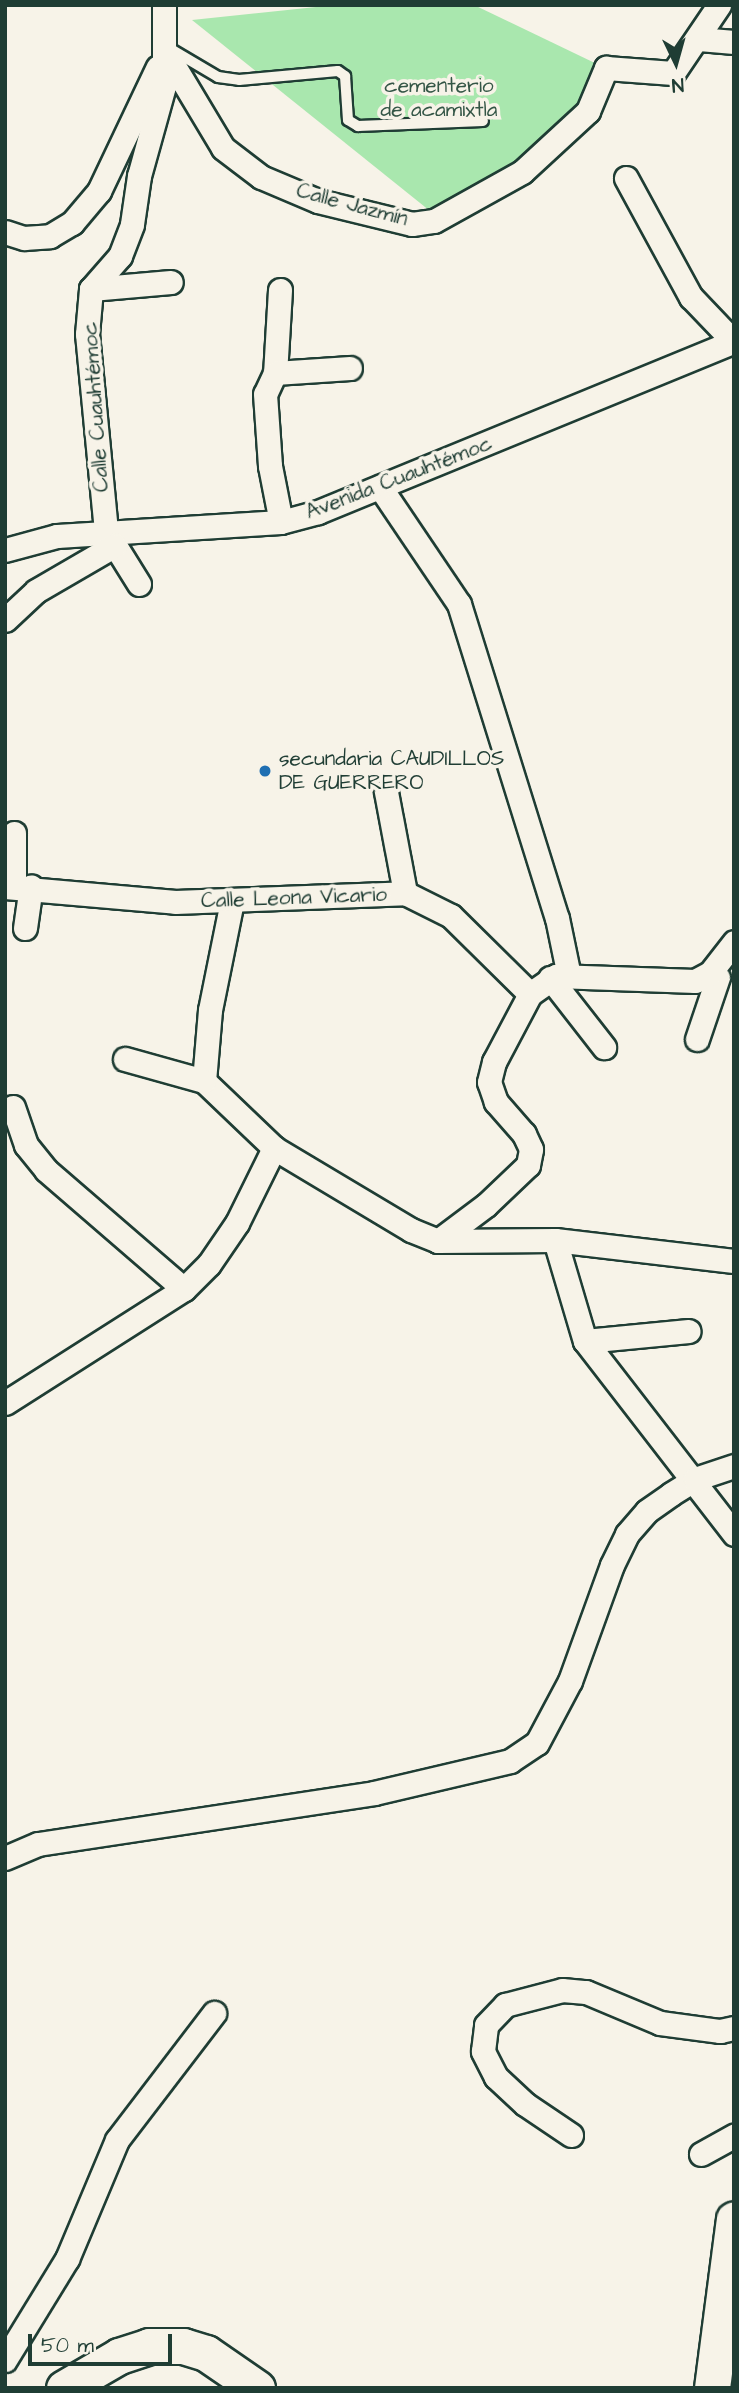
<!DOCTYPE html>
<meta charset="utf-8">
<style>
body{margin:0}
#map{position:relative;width:739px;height:2393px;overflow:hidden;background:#f7f3e8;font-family:"Architects Daughter",sans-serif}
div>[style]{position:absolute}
.green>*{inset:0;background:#a9e7ae}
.roads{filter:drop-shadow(2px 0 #1f3d34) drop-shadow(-2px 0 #1f3d34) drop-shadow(0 2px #1f3d34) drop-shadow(0 -2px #1f3d34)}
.lane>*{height:10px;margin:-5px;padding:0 5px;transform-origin:5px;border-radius:5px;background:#f7f3e8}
.street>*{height:23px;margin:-11.5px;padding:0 11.5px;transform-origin:11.5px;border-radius:11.5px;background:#f7f3e8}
.primary>*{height:35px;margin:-17.5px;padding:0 17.5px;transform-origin:17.5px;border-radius:17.5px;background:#f7f3e8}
.dots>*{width:19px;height:19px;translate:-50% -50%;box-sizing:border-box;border:4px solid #f7f3e8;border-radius:50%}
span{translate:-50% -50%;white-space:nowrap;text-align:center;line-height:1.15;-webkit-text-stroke:7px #f7f3e8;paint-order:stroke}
.park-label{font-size:21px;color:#345646}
.street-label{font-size:21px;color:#1f3d34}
.poi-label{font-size:21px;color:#1f3d34}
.left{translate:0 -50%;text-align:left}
.frame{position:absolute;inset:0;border:7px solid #1f3d34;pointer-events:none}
.north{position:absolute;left:641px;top:28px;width:70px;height:70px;-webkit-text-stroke:5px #f7f3e8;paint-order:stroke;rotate:175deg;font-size:19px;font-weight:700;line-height:28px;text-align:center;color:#1f3d34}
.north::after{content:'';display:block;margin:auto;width:24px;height:32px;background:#1f3d34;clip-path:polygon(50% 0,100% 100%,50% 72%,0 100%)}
.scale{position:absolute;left:28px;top:2334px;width:144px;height:32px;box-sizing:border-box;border:4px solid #1f3d34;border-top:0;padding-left:9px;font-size:21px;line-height:24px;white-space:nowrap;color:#1f3d34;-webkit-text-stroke:5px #f7f3e8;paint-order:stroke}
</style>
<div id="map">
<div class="green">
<div style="clip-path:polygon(335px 5px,474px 5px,599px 65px,576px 119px,435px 215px,192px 20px)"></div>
</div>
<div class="roads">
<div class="lane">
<div style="left:169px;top:48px;width:57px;rotate:30.6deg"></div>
<div style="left:218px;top:77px;width:21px;rotate:8deg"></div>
<div style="left:239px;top:80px;width:99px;rotate:-5.2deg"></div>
<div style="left:338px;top:71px;width:9px;rotate:36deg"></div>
<div style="left:345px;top:76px;width:44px;rotate:86.1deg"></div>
<div style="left:348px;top:120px;width:12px;rotate:31deg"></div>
<div style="left:358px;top:126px;width:125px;rotate:-2.3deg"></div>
</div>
<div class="street">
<div style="left:699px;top:39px;width:35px;rotate:5deg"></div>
<div style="left:165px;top:51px;width:113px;rotate:59.1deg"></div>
<div style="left:223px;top:148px;width:48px;rotate:37.3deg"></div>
<div style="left:261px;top:177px;width:62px;rotate:22.8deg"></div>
<div style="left:318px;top:201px;width:97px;rotate:13.7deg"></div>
<div style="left:412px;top:224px;width:22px;rotate:-8deg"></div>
<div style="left:434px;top:221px;width:101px;rotate:-29.1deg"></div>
<div style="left:522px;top:172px;width:90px;rotate:-42.7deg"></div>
<div style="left:588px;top:111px;width:47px;rotate:-67.3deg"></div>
<div style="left:606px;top:68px;width:67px;rotate:4.3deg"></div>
<div style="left:673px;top:73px;width:82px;rotate:-55.9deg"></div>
<div style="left:626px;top:178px;width:136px;rotate:61.4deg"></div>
<div style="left:691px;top:297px;width:61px;rotate:46.3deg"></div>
<div style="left:5px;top:232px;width:20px;rotate:18deg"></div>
<div style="left:24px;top:238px;width:26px;rotate:-4deg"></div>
<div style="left:50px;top:236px;width:26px;rotate:-31deg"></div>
<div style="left:72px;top:223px;width:42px;rotate:-49.8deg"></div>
<div style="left:99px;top:191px;width:137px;rotate:-64.6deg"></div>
<div style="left:91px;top:289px;width:80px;rotate:-5deg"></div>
<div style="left:280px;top:290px;width:83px;rotate:93.4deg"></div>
<div style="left:275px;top:373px;width:23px;rotate:115deg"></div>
<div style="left:265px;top:394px;width:72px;rotate:86deg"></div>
<div style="left:270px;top:466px;width:57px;rotate:78.9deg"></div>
<div style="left:275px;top:373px;width:75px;rotate:-3.8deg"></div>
<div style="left:380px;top:487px;width:141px;rotate:56deg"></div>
<div style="left:459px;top:604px;width:329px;rotate:72.7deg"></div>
<div style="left:557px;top:918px;width:59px;rotate:78.3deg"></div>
<div style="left:5px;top:550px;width:54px;rotate:-15.1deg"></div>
<div style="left:57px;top:536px;width:224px;rotate:-3.6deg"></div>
<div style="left:281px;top:522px;width:38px;rotate:-15deg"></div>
<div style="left:318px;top:512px;width:450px;rotate:-22.3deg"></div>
<div style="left:139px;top:584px;width:62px;rotate:-121.9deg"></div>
<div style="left:106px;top:531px;width:198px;rotate:-95.5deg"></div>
<div style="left:87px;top:334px;width:45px;rotate:-84.9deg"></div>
<div style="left:91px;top:289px;width:44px;rotate:-48.7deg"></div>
<div style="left:120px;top:256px;width:34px;rotate:-69deg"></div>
<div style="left:132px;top:224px;width:49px;rotate:-81.7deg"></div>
<div style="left:139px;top:176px;width:93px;rotate:-74.5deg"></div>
<div style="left:164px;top:86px;width:81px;rotate:-90deg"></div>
<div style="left:5px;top:620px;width:42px;rotate:-43.1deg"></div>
<div style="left:36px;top:591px;width:91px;rotate:-30.2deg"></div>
<div style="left:386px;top:792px;width:103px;rotate:79.3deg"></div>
<div style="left:5px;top:887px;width:171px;rotate:5deg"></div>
<div style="left:175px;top:902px;width:230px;rotate:-2.2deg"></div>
<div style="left:405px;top:893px;width:51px;rotate:26.6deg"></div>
<div style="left:451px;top:916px;width:111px;rotate:44.6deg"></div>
<div style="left:14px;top:887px;width:54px;rotate:-90deg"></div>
<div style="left:232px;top:901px;width:111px;rotate:101.4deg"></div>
<div style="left:210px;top:1010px;width:71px;rotate:94.8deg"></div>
<div style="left:204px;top:1081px;width:97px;rotate:43.7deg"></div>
<div style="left:274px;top:1148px;width:160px;rotate:30.9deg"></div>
<div style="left:411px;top:1230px;width:29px;rotate:22deg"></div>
<div style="left:438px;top:1241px;width:117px;rotate:-0.5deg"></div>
<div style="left:555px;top:1240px;width:180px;rotate:6.7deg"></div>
<div style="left:25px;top:928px;width:42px;rotate:-81.9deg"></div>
<div style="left:550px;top:978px;width:88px;rotate:52deg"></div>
<div style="left:697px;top:1039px;width:65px;rotate:-71.3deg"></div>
<div style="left:125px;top:1059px;width:82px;rotate:15.6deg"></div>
<div style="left:13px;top:1107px;width:40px;rotate:71.1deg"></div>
<div style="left:26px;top:1145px;width:32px;rotate:51deg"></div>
<div style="left:46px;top:1170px;width:182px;rotate:40.8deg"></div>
<div style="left:555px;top:1240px;width:105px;rotate:73.5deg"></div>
<div style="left:585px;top:1341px;width:244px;rotate:52.3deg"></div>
<div style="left:438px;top:1241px;width:60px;rotate:-36.9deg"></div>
<div style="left:486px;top:1205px;width:58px;rotate:-43.6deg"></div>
<div style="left:528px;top:1165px;width:16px;rotate:-79deg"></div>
<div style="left:531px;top:1149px;width:17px;rotate:-115deg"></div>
<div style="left:524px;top:1134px;width:43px;rotate:-131.2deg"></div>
<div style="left:496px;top:1102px;width:21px;rotate:-109deg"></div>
<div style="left:489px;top:1082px;width:21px;rotate:-76deg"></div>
<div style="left:494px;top:1062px;width:77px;rotate:-62.1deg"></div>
<div style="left:530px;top:994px;width:32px;rotate:-35deg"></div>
<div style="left:556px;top:976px;width:139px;rotate:2.1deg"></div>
<div style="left:695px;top:981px;width:17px;rotate:-28deg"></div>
<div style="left:710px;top:973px;width:39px;rotate:-52deg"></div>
<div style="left:585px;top:1341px;width:104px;rotate:-5.5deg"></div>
<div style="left:5px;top:1403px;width:212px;rotate:-32.5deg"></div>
<div style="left:184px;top:1289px;width:35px;rotate:-45deg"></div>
<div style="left:209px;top:1264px;width:50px;rotate:-55.7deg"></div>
<div style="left:237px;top:1223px;width:84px;rotate:-63.7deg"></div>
<div style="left:5px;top:1858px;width:36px;rotate:-23deg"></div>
<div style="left:38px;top:1844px;width:340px;rotate:-8.6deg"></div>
<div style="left:374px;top:1793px;width:140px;rotate:-13.2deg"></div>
<div style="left:510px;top:1761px;width:32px;rotate:-34deg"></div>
<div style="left:537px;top:1743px;width:70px;rotate:-62deg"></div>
<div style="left:570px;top:1681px;width:123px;rotate:-70.1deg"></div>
<div style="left:612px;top:1565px;width:34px;rotate:-64deg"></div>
<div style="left:627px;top:1534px;width:30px;rotate:-49deg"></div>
<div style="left:647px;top:1511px;width:29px;rotate:-35deg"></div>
<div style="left:671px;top:1494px;width:28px;rotate:-32deg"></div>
<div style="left:695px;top:1479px;width:41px;rotate:-18.4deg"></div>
<div style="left:571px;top:2135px;width:55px;rotate:-146deg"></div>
<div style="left:525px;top:2104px;width:40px;rotate:-137deg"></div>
<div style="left:496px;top:2077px;width:29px;rotate:-117deg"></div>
<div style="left:483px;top:2051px;width:26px;rotate:-83deg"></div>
<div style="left:486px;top:2025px;width:28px;rotate:-46deg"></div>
<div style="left:505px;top:2005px;width:59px;rotate:-14.7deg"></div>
<div style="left:562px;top:1990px;width:24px;rotate:5deg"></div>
<div style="left:586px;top:1992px;width:80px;rotate:22.7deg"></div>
<div style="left:660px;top:2023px;width:61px;rotate:7.6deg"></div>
<div style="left:720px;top:2031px;width:14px;rotate:-12deg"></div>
<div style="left:701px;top:2154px;width:38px;rotate:-29deg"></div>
<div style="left:5px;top:2360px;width:119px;rotate:-58.5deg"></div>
<div style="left:67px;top:2259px;width:129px;rotate:-67.2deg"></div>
<div style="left:117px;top:2140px;width:160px;rotate:-52.6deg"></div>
</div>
<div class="primary">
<div style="left:64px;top:2388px;width:64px;rotate:-30.2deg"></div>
<div style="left:119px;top:2356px;width:32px;rotate:-18deg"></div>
<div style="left:149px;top:2346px;width:34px"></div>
<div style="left:183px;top:2346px;width:24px;rotate:17deg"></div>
<div style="left:206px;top:2353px;width:62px;rotate:34.5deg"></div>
<div style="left:712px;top:2388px;width:170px;rotate:-82.6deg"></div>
</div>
</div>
<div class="dots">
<div style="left:265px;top:771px;background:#1f6fb2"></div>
</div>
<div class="park-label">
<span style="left:439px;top:98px">cementerio<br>de acamixtla</span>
</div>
<div class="street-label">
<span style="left:352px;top:205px;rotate:15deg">Calle Jazmín</span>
<span style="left:96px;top:407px;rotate:-94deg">Calle Cuauhtémoc</span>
<span style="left:399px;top:478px;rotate:-21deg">Avenida Cuauhtémoc</span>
<span style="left:294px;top:898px;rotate:-2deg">Calle Leona Vicario</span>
</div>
<div class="poi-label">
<span class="left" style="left:279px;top:771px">secundaria CAUDILLOS<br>DE GUERRERO</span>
</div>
<div class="frame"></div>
<div class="north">N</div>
<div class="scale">50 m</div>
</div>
